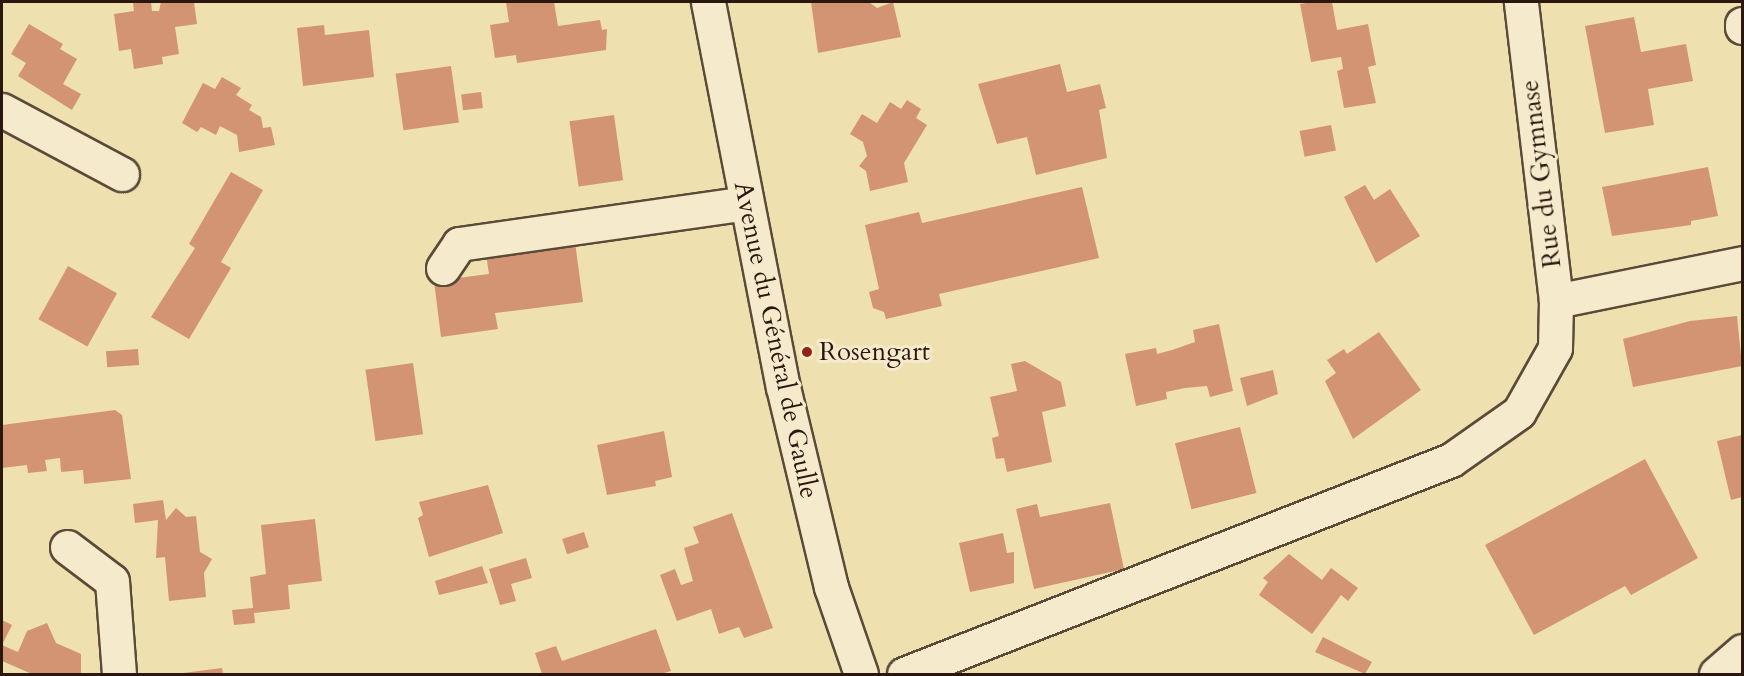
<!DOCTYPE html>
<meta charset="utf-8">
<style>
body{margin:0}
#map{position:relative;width:1744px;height:676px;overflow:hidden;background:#efe0b0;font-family:Cardo,serif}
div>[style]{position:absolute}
.building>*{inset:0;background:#d39474;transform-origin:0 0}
.roads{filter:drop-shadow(2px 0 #5b4a38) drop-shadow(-2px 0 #5b4a38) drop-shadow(0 2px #5b4a38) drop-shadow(0 -2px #5b4a38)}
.minor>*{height:33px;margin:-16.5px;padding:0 16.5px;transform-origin:16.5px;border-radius:16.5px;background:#f5ebcc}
.dots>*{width:16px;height:16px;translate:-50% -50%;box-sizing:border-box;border:3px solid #f5ebcc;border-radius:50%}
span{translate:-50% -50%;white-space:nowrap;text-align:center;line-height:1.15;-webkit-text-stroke:6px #f5ebcc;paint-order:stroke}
.street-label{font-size:26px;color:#2a1810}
.poi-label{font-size:26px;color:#2a1810}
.left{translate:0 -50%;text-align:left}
.frame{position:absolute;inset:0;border:3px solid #2a1810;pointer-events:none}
</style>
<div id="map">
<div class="building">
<div style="clip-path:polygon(142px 2px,151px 2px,152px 11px,159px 11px,161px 2px,194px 2px,197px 24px,175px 27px,179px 54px,162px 57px,163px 64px,134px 69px,131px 49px,119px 51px,114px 14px,134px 11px,133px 3px)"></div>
<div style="clip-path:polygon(506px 2px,554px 2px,558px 26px,600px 20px,602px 30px,607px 29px,606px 50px,517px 63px,516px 55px,495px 58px,490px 25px,509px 22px)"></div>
<div style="clip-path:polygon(811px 2px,869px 2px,877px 8px,893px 2px,901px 37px,818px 53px)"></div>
<div style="clip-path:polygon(1312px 2px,1332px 2px,1337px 30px,1368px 24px,1376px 65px,1368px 67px,1376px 103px,1344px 108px,1337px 71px,1343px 69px,1341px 57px,1311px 62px,1300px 4px)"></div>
<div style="clip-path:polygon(1634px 17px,1641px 52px,1686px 44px,1693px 81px,1648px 89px,1654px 125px,1605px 133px,1585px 26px)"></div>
<div style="clip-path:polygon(29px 24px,63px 44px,60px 49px,77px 59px,63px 84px,81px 94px,72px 110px,18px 76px,26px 63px,11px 54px)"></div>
<div style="clip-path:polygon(324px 25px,325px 35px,369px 30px,374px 77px,303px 86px,297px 28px)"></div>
<div style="clip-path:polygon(1060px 64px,1067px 92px,1100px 84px,1106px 108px,1099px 110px,1107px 158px,1036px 175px,1027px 137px,997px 144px,978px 84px)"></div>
<div style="left:451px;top:66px;width:57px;height:56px;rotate:82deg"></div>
<div style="clip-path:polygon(222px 77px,241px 88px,236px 95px,252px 105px,249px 110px,261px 117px,263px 128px,271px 127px,275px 145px,239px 152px,237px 135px,220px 126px,216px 135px,201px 127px,197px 132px,182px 123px,203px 83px,215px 89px)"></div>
<div style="left:481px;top:92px;width:16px;height:20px;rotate:83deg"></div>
<div style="clip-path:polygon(907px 100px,921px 109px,916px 118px,927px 125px,904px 163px,908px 182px,870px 191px,866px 171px,859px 166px,867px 156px,863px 142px,850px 134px,862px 114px,877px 123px,890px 102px,901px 109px)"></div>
<div style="left:614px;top:115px;width:66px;height:45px;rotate:82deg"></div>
<div style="left:1331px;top:125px;width:26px;height:32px;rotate:79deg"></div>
<div style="clip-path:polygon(1708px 167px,1718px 216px,1691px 221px,1691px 225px,1612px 236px,1602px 187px)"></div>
<div style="clip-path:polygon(231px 172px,263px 190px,221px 262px,231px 268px,189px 339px,151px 317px,195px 248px,189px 244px)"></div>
<div style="clip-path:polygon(1365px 185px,1374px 200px,1390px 189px,1420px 236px,1376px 263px,1344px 197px)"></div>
<div style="clip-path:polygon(1082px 187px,1099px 258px,939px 294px,942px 306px,886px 319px,884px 312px,873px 308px,869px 292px,879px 289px,865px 225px,919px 212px,922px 223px)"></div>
<div style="clip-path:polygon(575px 242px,583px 302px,495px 313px,498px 329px,441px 337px,434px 281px,489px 274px,485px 247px)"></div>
<div style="left:68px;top:266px;width:56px;height:61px;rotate:29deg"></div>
<div style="clip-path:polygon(1737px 316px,1742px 366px,1633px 387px,1623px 339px,1690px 321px)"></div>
<div style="clip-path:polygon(1219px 324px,1233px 391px,1210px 397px,1207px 386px,1185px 388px,1166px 392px,1167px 399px,1136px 406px,1125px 354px,1156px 348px,1157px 354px,1172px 350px,1195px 342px,1193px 330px)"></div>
<div style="clip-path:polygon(1379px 332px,1421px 390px,1353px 439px,1325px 381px,1336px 373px,1327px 360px,1344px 349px,1347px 354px)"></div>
<div style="left:138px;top:349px;width:16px;height:32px;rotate:86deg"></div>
<div style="clip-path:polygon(1025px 361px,1061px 382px,1066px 406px,1042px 412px,1052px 462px,1007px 472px,1004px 458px,996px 459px,992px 438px,999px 436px,990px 397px,1017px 391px,1011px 364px)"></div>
<div style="left:413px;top:363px;width:72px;height:48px;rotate:82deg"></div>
<div style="clip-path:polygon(1273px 370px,1278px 394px,1247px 406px,1240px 378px)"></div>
<div style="clip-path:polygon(115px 410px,122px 415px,131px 479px,84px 484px,83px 470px,61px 472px,60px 458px,45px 460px,47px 471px,28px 473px,27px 465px,2px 468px,2px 425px)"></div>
<div style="left:1240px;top:427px;width:68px;height:67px;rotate:76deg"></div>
<div style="clip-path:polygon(664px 431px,672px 477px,655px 481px,656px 486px,607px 495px,597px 445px)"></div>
<div style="clip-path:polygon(1742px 435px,1742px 497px,1731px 500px,1717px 441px)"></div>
<div style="clip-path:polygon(1645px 459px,1698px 558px,1631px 595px,1625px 586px,1534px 635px,1485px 545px)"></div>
<div style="clip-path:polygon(488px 485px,503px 533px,429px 557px,418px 518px,423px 515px,419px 502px)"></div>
<div style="clip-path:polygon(163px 500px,166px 520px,176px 508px,186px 517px,196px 516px,200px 552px,212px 559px,204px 573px,206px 597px,169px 601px,165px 557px,156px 558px,158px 520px,135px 523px,133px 504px)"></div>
<div style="clip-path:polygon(1110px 503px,1124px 569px,1034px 589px,1016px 509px,1037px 504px,1040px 517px)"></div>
<div style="clip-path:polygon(732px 513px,773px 628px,744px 638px,739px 627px,719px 634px,711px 609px,677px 621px,660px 575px,675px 569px,681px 585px,693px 581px,684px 548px,699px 543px,693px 527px)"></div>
<div style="clip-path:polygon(315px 519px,322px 581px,288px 585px,290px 609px,254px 613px,255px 623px,234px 625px,232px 610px,253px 608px,250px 577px,266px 574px,261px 525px)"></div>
<div style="left:584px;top:532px;width:16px;height:23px;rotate:72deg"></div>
<div style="clip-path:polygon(1003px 533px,1007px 553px,1014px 552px,1014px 583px,970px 592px,959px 543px)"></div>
<div style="clip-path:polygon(1289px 554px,1322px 580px,1331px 568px,1358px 588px,1348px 601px,1341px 595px,1312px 634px,1259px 595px,1268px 582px,1263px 578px)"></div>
<div style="clip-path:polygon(526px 558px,532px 578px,511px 584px,516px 601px,500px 605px,489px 569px)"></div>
<div style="clip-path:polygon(482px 566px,488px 583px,439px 595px,435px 581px)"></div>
<div style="clip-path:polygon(2px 620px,12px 625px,2px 645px,18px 652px,27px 631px,47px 623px,56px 643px,81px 654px,81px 674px,32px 674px,2px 661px)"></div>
<div style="clip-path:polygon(656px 629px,671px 671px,661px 674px,542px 674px,535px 653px,556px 646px,562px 661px)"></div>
<div style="clip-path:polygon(1323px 637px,1372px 662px,1365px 674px,1315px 652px)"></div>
<div style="clip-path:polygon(222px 668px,223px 674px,183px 674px,183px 673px)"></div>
</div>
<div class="roads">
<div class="minor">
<div style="left:708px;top:2px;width:392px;rotate:79deg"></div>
<div style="left:783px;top:387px;width:206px;rotate:76.5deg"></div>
<div style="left:831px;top:587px;width:92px;rotate:71deg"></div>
<div style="left:1742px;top:24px;width:3px;rotate:90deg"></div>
<div style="left:2px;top:110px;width:136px;rotate:28.1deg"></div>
<div style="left:443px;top:268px;width:29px;rotate:-56deg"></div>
<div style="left:459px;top:244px;width:290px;rotate:-8.1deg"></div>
<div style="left:1556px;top:301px;width:190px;rotate:-11.5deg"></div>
<div style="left:67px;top:547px;width:56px;rotate:37.1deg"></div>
<div style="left:112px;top:581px;width:93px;rotate:85.7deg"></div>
<div style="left:904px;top:674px;width:587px;rotate:-21.37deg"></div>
<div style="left:1451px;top:460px;width:83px;rotate:-35.2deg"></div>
<div style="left:1519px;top:412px;width:73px;rotate:-60.6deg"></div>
<div style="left:1555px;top:348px;width:47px;rotate:-88.8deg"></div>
<div style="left:1556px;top:301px;width:301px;rotate:-96.7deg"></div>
<div style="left:1716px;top:674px;width:35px;rotate:-41deg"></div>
</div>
</div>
<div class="dots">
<div style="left:807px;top:352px;background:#8f2418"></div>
</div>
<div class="street-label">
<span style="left:1541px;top:174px;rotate:-97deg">Rue du Gymnase</span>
<span style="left:776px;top:340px;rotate:78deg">Avenue du Général de Gaulle</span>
</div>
<div class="poi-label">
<span class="left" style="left:819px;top:352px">Rosengart</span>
</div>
<div class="frame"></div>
</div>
